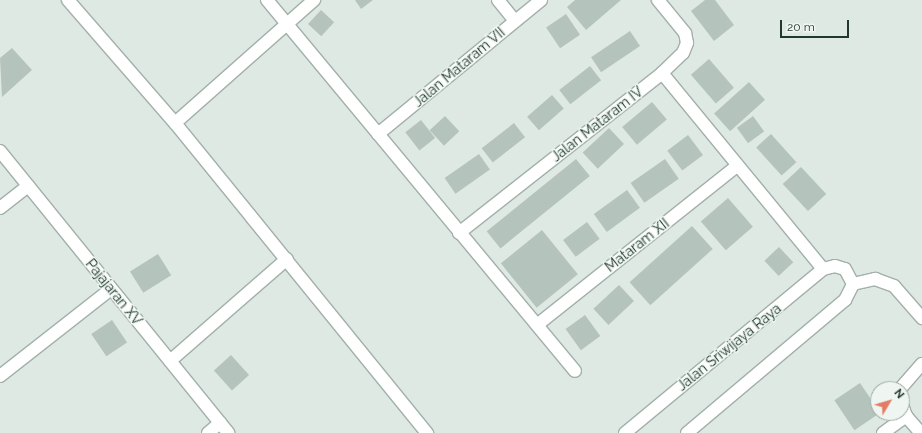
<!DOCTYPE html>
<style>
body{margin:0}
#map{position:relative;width:922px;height:433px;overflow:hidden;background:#dfe9e4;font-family:Raleway,sans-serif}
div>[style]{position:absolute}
.building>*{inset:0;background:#b5c3bd;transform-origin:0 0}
.roads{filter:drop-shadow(1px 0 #a3b0aa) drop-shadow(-1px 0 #a3b0aa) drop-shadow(0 1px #a3b0aa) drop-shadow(0 -1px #a3b0aa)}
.minor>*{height:12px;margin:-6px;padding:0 6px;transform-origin:6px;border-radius:6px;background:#fff}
span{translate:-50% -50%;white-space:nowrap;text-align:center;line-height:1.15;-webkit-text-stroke:3px #eff6f2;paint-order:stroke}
.street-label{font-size:14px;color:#223730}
.north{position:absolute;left:870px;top:381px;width:40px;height:40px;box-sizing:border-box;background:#eff6f2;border:1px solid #9daaa4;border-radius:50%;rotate:52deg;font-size:11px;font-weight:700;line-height:16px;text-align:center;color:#223730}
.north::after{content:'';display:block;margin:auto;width:14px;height:18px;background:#e37c63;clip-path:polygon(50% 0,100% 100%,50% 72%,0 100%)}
.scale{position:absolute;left:780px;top:20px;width:69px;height:18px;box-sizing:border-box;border:2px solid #223730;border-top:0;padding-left:5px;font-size:12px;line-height:14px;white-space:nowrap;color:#223730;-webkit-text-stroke:3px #eff6f2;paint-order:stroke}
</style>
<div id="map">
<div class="building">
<div style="clip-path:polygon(355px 0,373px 0,361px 9px)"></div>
<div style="clip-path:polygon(575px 0,621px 0,586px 30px,567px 7px)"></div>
<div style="clip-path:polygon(705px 0,715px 0,734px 25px,714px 41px,691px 11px)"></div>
<div style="left:321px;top:10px;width:18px;height:19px;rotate:43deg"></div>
<div style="left:566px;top:14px;width:25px;height:24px;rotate:56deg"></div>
<div style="left:630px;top:31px;width:18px;height:47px;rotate:56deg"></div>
<div style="clip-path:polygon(12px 48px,32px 70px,2px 97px,0 58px)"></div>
<div style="left:709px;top:59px;width:38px;height:24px;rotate:49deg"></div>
<div style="left:590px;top:66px;width:18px;height:39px;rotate:52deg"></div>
<div style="left:749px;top:82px;width:24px;height:47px;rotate:48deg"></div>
<div style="left:552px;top:95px;width:18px;height:33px;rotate:49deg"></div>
<div style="left:652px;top:102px;width:23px;height:39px;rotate:50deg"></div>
<div style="left:445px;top:116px;width:21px;height:21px;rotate:47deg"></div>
<div style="left:753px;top:116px;width:19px;height:20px;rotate:54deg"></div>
<div style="left:421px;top:120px;width:23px;height:20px;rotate:52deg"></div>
<div style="left:514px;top:123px;width:18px;height:41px;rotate:52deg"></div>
<div style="left:609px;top:128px;width:22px;height:36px;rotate:47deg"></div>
<div style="left:771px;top:134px;width:38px;height:20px;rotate:48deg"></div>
<div style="left:688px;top:135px;width:25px;height:26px;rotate:53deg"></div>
<div style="left:479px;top:154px;width:19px;height:42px;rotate:55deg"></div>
<div style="left:576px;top:159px;width:22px;height:115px;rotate:51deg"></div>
<div style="left:665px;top:159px;width:24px;height:42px;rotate:55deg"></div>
<div style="left:801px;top:167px;width:37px;height:25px;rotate:47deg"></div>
<div style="left:627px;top:190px;width:22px;height:41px;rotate:54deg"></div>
<div style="left:728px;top:198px;width:38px;height:36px;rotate:49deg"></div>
<div style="left:587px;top:222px;width:21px;height:30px;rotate:53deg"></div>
<div style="left:692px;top:226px;width:31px;height:84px;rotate:48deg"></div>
<div style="left:542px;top:230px;width:57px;height:53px;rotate:51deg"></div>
<div style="left:779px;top:247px;width:21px;height:20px;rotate:47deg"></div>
<div style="left:158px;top:254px;width:25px;height:33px;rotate:58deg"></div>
<div style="left:619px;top:285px;width:22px;height:35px;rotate:47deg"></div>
<div style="left:585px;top:315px;width:26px;height:24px;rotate:54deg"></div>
<div style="left:112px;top:320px;width:27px;height:25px;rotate:56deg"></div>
<div style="left:231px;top:355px;width:27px;height:23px;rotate:48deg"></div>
<div style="left:860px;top:383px;width:36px;height:31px;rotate:56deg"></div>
</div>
<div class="roads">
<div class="minor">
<div style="left:68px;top:0;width:163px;rotate:49deg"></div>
<div style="left:175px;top:123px;width:400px;rotate:50.9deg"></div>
<div style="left:267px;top:0;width:482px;rotate:50.3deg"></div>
<div style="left:498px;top:0;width:27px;rotate:51deg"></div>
<div style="left:662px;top:73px;width:254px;rotate:50.6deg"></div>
<div style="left:175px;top:123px;width:186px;rotate:-41.5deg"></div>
<div style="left:378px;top:134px;width:211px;rotate:-39.4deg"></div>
<div style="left:0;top:151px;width:363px;rotate:51deg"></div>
<div style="left:0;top:208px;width:36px;rotate:-38deg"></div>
<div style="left:459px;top:233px;width:258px;rotate:-38.2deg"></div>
<div style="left:662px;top:73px;width:29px;rotate:-44deg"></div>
<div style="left:683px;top:53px;width:11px;rotate:-68deg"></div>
<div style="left:687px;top:43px;width:10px;rotate:-101deg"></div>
<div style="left:685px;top:33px;width:43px;rotate:-129.3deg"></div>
<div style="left:853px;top:284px;width:23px;rotate:-13deg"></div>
<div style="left:875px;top:279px;width:20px;rotate:20deg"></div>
<div style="left:894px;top:286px;width:43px;rotate:48.8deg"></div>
<div style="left:537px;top:325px;width:256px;rotate:-38.5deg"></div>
<div style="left:170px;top:361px;width:155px;rotate:-41.1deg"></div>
<div style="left:0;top:376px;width:141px;rotate:-38.1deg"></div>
<div style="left:900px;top:389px;width:33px;rotate:-49deg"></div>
<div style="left:902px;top:404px;width:13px;rotate:72deg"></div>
<div style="left:906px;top:416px;width:23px;rotate:49deg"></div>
<div style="left:208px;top:433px;width:16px;rotate:-40deg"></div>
<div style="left:625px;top:433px;width:257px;rotate:-39.6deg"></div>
<div style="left:823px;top:269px;width:12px;rotate:-14deg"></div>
<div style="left:835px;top:266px;width:10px;rotate:17deg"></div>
<div style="left:845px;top:269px;width:17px;rotate:62deg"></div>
<div style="left:687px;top:433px;width:207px;rotate:-40.1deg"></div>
<div style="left:845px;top:300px;width:18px;rotate:-63deg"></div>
<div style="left:883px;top:433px;width:29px;rotate:-36deg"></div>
</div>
</div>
<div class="street-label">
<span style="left:459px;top:67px;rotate:-40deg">Jalan Mataram VII</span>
<span style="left:597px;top:124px;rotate:-38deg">Jalan Mataram IV</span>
<span style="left:637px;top:245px;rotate:-38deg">Mataram XII</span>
<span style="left:114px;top:292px;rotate:51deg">Pajajaran XV</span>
<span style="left:729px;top:347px;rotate:-39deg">Jalan Sriwijaya Raya</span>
</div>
<div class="north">N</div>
<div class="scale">20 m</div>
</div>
